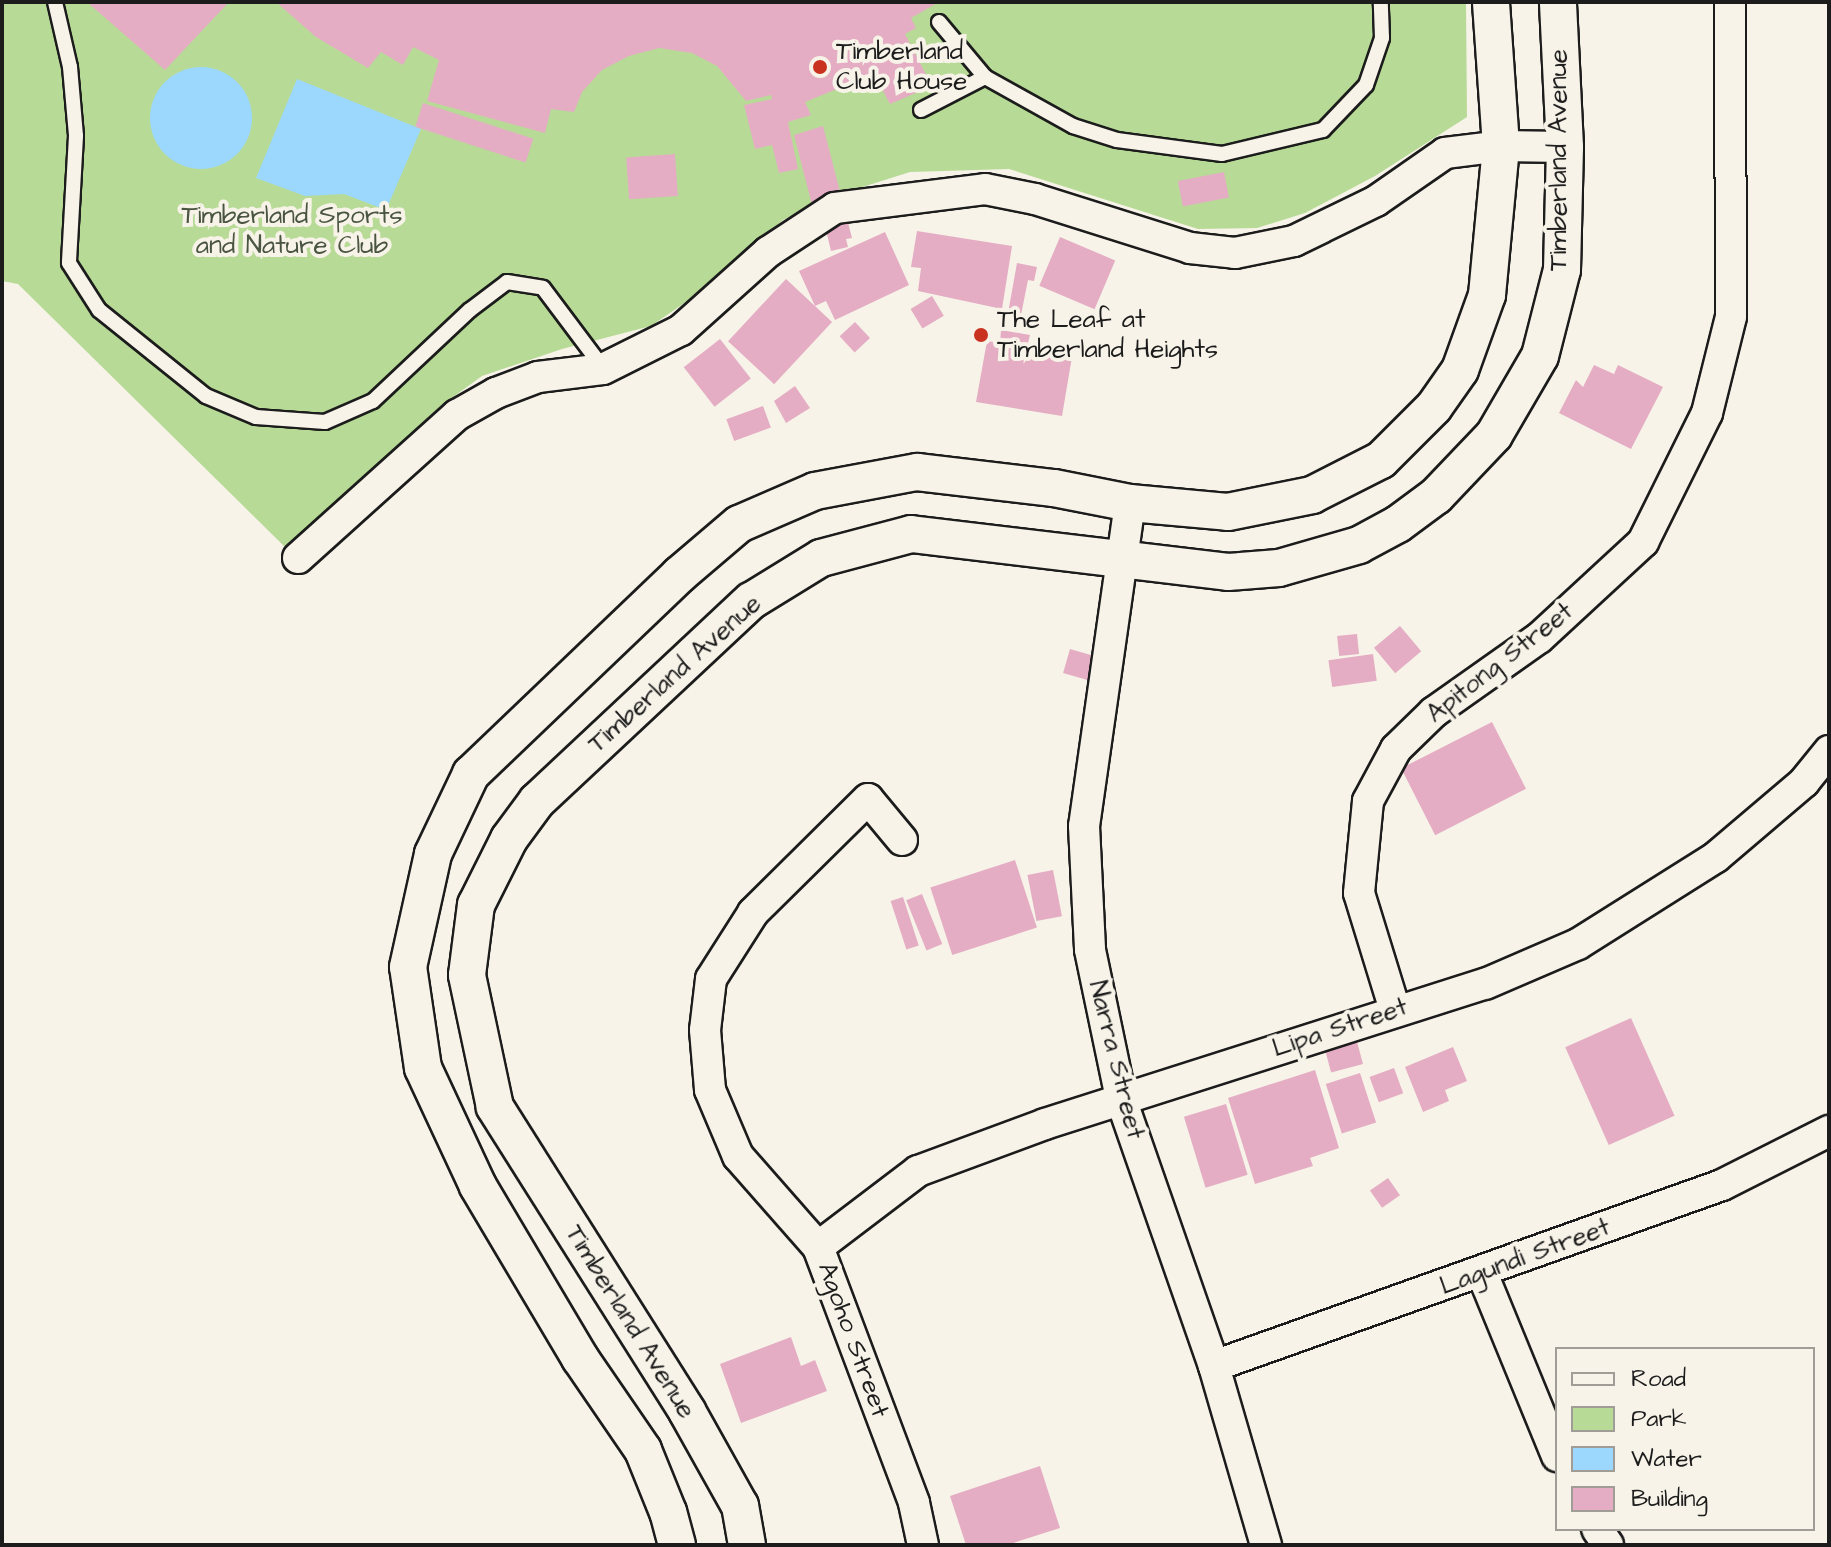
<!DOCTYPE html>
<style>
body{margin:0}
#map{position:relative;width:1831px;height:1547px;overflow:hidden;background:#f7f3e8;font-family:"Architects Daughter",sans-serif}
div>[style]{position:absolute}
.green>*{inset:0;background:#b7db96}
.water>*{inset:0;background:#9cd8fd}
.round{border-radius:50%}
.building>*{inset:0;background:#e4adc4;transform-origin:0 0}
.roads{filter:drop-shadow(2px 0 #1c1c1c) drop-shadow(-2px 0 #1c1c1c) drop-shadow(0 2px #1c1c1c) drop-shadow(0 -2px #1c1c1c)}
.service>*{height:14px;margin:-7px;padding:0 7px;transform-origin:7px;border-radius:7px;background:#f7f3e8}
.minor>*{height:30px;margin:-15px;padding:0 15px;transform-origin:15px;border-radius:15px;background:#f7f3e8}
.tertiary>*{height:36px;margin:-18px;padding:0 18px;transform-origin:18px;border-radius:18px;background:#f7f3e8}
.dots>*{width:22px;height:22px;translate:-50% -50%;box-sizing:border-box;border:4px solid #f7f3e8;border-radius:50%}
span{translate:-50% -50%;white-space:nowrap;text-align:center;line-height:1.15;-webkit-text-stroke:8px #f7f3e8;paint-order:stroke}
.poi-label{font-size:26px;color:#1c1c1c}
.left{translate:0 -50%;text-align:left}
.street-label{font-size:26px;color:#1c1c1c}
.park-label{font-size:26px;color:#4a5541}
.frame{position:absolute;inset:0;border:4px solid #1c1c1c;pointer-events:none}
.legend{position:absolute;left:1555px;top:1347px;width:260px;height:184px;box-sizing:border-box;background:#f7f3e8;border:2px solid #9f9d96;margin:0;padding:10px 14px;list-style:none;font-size:24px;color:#1c1c1c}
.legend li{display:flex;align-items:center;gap:16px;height:40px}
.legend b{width:40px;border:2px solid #9f9d96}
</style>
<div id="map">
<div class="green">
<div style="clip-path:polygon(2px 2px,1466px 2px,1467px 117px,1375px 176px,1305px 213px,1257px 228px,1198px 229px,1009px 169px,910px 172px,831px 197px,783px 220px,712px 284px,651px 326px,562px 349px,482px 376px,442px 405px,286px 548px,18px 284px,2px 281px)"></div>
</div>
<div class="water">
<div class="round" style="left:150px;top:67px;width:102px;height:102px"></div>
<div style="clip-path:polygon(297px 79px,421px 129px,386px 210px,344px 194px,305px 196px,256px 178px)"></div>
</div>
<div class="building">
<div style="clip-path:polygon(87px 2px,229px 2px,165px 70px)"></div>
<div style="clip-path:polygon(276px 2px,939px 2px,911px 18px,916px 28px,905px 34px,932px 86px,890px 104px,874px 74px,805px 102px,811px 115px,788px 122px,798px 169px,779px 173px,772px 145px,755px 149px,744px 105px,772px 99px,771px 95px,746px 101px,717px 66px,692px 53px,659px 48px,629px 56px,602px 70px,582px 92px,574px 112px,551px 109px,545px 133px,427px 101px,439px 60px,413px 47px,403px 65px,381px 52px,368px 68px,316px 37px)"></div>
<div style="left:423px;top:103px;width:116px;height:25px;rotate:18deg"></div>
<div style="clip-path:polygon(823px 126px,852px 238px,846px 239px,848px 247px,831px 251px,826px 230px,819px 232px,794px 135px)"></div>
<div style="left:675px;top:154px;width:42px;height:49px;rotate:86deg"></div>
<div style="left:1224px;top:172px;width:26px;height:47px;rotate:79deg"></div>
<div style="clip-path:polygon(917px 231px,1012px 246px,1002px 309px,918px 291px,921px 268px,911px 267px)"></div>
<div style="clip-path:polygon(885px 232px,909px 285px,835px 320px,826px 301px,815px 306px,799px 271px)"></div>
<div style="left:1060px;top:237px;width:60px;height:53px;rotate:23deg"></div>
<div style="clip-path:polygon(1017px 263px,1037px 267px,1034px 281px,1028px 280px,1021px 315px,1008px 313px)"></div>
<div style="left:786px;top:279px;width:63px;height:85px;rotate:43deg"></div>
<div style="left:932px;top:296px;width:23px;height:25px;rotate:59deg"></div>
<div style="left:855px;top:322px;width:22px;height:21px;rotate:47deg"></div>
<div style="clip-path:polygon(1001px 330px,1030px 335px,1028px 343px,1073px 351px,1062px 416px,976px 402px,987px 341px,1000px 343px)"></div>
<div style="left:720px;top:339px;width:50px;height:46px;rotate:52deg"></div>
<div style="clip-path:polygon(1594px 365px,1614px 374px,1618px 365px,1663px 387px,1631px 449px,1559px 413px,1576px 380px,1583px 387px)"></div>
<div style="clip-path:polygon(795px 386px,810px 408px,786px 423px,774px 401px)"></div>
<div style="left:763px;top:406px;width:23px;height:39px;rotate:70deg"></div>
<div style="left:1400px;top:626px;width:33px;height:34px;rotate:50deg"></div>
<div style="left:1357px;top:634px;width:20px;height:20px;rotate:84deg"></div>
<div style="left:1070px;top:649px;width:36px;height:25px;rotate:16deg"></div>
<div style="left:1373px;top:654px;width:27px;height:45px;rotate:82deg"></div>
<div style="left:1492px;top:722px;width:75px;height:102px;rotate:63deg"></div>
<div style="left:1015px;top:860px;width:71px;height:89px;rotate:72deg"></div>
<div style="left:1053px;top:870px;width:47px;height:26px;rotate:79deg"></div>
<div style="left:922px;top:894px;width:54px;height:17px;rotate:68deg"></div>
<div style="left:903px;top:897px;width:51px;height:13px;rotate:72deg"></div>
<div style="left:1631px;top:1018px;width:107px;height:72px;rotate:66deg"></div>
<div style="left:1356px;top:1038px;width:27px;height:33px;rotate:75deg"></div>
<div style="clip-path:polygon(1453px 1047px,1467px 1081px,1445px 1090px,1449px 1101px,1423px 1112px,1405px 1067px)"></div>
<div style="left:1394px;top:1068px;width:27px;height:26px;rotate:70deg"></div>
<div style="clip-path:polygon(1315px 1070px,1339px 1148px,1310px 1158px,1313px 1166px,1255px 1184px,1228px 1098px)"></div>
<div style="left:1360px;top:1073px;width:52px;height:36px;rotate:72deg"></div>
<div style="left:1226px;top:1104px;width:74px;height:44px;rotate:73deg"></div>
<div style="left:1388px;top:1178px;width:21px;height:22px;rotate:55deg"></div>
<div style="clip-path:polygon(791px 1337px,801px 1366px,815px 1360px,827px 1391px,741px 1423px,720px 1364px)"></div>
<div style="clip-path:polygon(1040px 1466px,1060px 1528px,1007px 1545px,966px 1545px,950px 1496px)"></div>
</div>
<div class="roads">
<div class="service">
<div style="left:55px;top:2px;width:67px;rotate:77deg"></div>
<div style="left:70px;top:67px;width:69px;rotate:85deg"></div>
<div style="left:76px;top:136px;width:127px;rotate:93.2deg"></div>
<div style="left:69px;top:263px;width:56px;rotate:57.4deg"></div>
<div style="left:99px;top:310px;width:137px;rotate:38.8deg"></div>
<div style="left:206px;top:396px;width:54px;rotate:22.8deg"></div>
<div style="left:256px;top:417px;width:69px;rotate:4.1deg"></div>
<div style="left:325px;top:422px;width:52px;rotate:-23.6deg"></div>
<div style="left:373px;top:401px;width:133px;rotate:-43.2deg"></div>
<div style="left:470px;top:310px;width:46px;rotate:-37.1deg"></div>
<div style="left:507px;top:282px;width:36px;rotate:9deg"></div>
<div style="left:543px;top:288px;width:100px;rotate:53.1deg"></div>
<div style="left:939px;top:22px;width:72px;rotate:50.1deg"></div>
<div style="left:985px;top:77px;width:101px;rotate:29.1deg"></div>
<div style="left:1073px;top:126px;width:46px;rotate:17.7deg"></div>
<div style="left:1117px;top:140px;width:106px;rotate:7.6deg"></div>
<div style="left:1222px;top:154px;width:104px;rotate:-13.4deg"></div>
<div style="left:1323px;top:130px;width:62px;rotate:-46.3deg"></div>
<div style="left:1366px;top:85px;width:50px;rotate:-71.2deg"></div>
<div style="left:1382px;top:38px;width:36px;rotate:-92deg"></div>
<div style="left:921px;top:110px;width:72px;rotate:-27.3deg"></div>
</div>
<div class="minor">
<div style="left:1130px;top:503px;width:326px;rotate:98.1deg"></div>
<div style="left:1084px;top:826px;width:124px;rotate:87.2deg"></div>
<div style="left:1090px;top:950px;width:152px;rotate:78.2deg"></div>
<div style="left:1121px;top:1099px;width:283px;rotate:70.8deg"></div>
<div style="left:1214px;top:1366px;width:186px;rotate:73.8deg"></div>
<div style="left:298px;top:558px;width:214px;rotate:-42deg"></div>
<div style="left:457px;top:415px;width:45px;rotate:-29.4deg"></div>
<div style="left:496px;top:393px;width:45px;rotate:-20.9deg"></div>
<div style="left:538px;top:377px;width:65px;rotate:-7deg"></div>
<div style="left:603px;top:369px;width:87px;rotate:-26.6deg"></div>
<div style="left:681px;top:330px;width:117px;rotate:-41.9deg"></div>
<div style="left:768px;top:252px;width:80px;rotate:-33.3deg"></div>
<div style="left:835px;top:208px;width:151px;rotate:-7.2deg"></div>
<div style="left:985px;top:189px;width:51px;rotate:11.3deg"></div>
<div style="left:1035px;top:199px;width:163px;rotate:17.5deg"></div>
<div style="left:1190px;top:248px;width:45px;rotate:6.3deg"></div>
<div style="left:1235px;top:253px;width:60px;rotate:-11.5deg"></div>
<div style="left:1294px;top:241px;width:91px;rotate:-26deg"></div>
<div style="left:1376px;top:201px;width:84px;rotate:-34.8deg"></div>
<div style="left:1445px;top:153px;width:56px;rotate:-7.1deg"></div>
<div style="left:1501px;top:146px;width:64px;rotate:0.9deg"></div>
<div style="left:902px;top:840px;width:53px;rotate:-129.7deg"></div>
<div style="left:868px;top:799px;width:162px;rotate:135.3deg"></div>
<div style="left:753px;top:913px;width:78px;rotate:122.5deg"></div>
<div style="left:711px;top:979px;width:51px;rotate:96.7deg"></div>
<div style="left:705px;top:1030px;width:60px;rotate:85.2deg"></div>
<div style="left:710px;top:1090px;width:72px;rotate:67deg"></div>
<div style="left:738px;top:1156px;width:121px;rotate:48.7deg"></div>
<div style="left:818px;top:1247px;width:273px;rotate:69.4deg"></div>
<div style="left:914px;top:1503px;width:43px;rotate:77.9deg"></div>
<div style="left:1395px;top:1010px;width:122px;rotate:-107.1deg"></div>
<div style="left:1359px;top:893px;width:92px;rotate:-84.4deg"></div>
<div style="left:1368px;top:801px;width:59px;rotate:-61.7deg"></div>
<div style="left:1396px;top:749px;width:53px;rotate:-44.2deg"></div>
<div style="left:1434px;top:712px;width:128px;rotate:-35.2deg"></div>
<div style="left:1539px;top:638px;width:142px;rotate:-42.7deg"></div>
<div style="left:1643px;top:542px;width:144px;rotate:-63.6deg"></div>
<div style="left:1707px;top:413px;width:99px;rotate:-76deg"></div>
<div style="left:1731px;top:317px;width:315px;rotate:-90.2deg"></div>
<div style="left:818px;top:1247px;width:126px;rotate:-37.2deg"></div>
<div style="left:918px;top:1171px;width:135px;rotate:-20.3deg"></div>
<div style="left:1045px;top:1124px;width:462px;rotate:-17.7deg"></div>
<div style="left:1485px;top:984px;width:101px;rotate:-23.3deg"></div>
<div style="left:1578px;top:944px;width:163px;rotate:-32.2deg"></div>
<div style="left:1716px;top:857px;width:116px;rotate:-40.4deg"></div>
<div style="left:1804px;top:782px;width:40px;rotate:-51deg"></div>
<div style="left:1482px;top:1273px;width:198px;rotate:67.7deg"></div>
<div style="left:1214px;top:1366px;width:539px;rotate:-19.61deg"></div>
<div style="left:1722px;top:1185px;width:120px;rotate:-26.8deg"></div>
<div style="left:1597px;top:1529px;width:19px;rotate:55deg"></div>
</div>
<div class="tertiary">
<div style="left:677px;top:1545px;width:34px;rotate:-105deg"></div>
<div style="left:668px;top:1512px;width:67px;rotate:-112deg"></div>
<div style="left:643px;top:1450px;width:112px;rotate:-124.4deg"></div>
<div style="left:580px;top:1358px;width:200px;rotate:-120.7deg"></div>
<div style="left:478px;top:1186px;width:130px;rotate:-115deg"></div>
<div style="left:423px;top:1068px;width:102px;rotate:-98.4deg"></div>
<div style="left:408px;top:967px;width:116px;rotate:-77.5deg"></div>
<div style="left:433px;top:854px;width:89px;rotate:-64.6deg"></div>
<div style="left:471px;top:774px;width:288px;rotate:-43.7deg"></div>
<div style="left:679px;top:575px;width:79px;rotate:-40.4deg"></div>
<div style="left:739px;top:524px;width:83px;rotate:-23.5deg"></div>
<div style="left:815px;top:491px;width:104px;rotate:-10.6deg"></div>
<div style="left:917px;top:472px;width:138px;rotate:6.7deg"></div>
<div style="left:1054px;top:488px;width:77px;rotate:11.2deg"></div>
<div style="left:1130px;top:503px;width:98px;rotate:5.2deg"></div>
<div style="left:1228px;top:512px;width:86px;rotate:-11.4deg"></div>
<div style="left:1312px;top:495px;width:77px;rotate:-26.9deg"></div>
<div style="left:1381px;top:460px;width:75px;rotate:-45deg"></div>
<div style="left:1434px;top:407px;width:45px;rotate:-54.9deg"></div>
<div style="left:1460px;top:370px;width:80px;rotate:-70.2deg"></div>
<div style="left:1487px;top:295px;width:150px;rotate:-84.6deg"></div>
<div style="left:1501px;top:146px;width:144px;rotate:-94deg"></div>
<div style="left:747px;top:1545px;width:40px;rotate:-100deg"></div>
<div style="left:740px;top:1506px;width:109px;rotate:-119.2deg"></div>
<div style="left:687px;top:1411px;width:360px;rotate:-122.3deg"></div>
<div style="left:495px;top:1107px;width:135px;rotate:-102deg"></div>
<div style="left:467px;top:975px;width:71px;rotate:-82.7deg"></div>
<div style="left:476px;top:905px;width:74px;rotate:-63.4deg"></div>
<div style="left:509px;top:839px;width:47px;rotate:-53.6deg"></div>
<div style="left:537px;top:801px;width:293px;rotate:-43.1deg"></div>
<div style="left:751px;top:601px;width:82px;rotate:-31.6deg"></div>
<div style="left:821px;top:558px;width:93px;rotate:-14.9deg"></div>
<div style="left:911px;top:534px;width:319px;rotate:6.8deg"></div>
<div style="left:1228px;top:572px;width:51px;rotate:-4.5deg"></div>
<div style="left:1279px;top:568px;width:83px;rotate:-16deg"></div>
<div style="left:1359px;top:545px;width:44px;rotate:-28.3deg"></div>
<div style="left:1398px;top:524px;width:47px;rotate:-36.4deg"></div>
<div style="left:1436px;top:496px;width:84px;rotate:-46.4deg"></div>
<div style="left:1494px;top:435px;width:91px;rotate:-59.8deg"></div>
<div style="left:1540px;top:356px;width:89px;rotate:-75.7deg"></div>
<div style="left:1562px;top:270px;width:123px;rotate:-88.6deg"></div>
<div style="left:1565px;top:147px;width:145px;rotate:-92.8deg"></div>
</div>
</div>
<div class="dots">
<div style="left:820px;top:67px;background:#c8321e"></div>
<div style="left:981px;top:335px;background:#c8321e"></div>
</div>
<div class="poi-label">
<span class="left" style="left:836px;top:67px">Timberland<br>Club House</span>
<span class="left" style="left:997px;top:335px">The Leaf at<br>Timberland Heights</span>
</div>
<div class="street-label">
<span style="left:1559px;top:160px;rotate:-90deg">Timberland Avenue</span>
<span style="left:1500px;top:663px;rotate:-38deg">Apitong Street</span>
<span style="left:675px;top:674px;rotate:-42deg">Timberland Avenue</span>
<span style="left:1340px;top:1028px;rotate:-18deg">Lipa Street</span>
<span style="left:1116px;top:1060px;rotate:76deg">Narra Street</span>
<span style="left:1525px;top:1257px;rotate:-20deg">Lagundi Street</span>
<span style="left:630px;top:1322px;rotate:58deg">Timberland Avenue</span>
<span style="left:853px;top:1340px;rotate:70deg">Agoho Street</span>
</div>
<div class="park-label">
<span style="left:292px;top:231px">Timberland Sports<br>and Nature Club</span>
</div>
<div class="frame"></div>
<ul class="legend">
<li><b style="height:10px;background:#f7f3e8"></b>Road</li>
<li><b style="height:22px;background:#b7db96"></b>Park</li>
<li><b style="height:22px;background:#9cd8fd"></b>Water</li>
<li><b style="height:22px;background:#e4adc4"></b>Building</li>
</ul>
</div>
